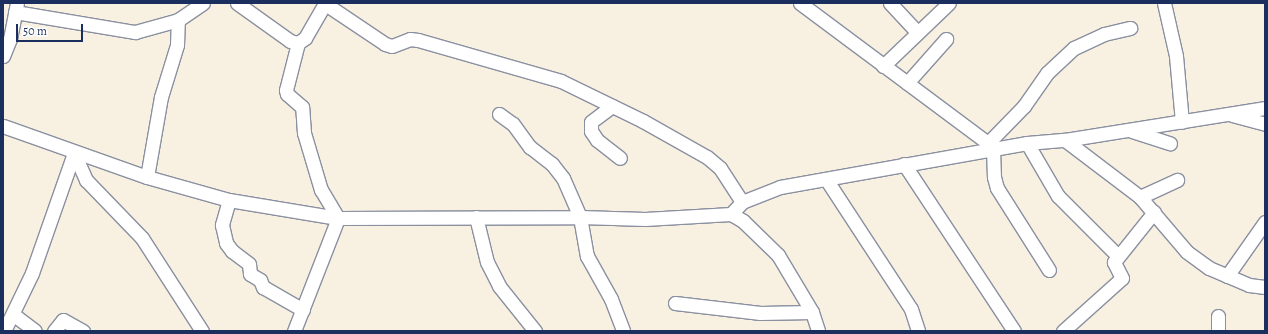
<!DOCTYPE html>
<style>
body{margin:0}
#map{position:relative;width:1268px;height:334px;overflow:hidden;background:#f8f1e2;font-family:Alegreya,serif}
div>[style]{position:absolute}
.roads{filter:drop-shadow(1px 0 #8a90a0) drop-shadow(-1px 0 #8a90a0) drop-shadow(0 1px #8a90a0) drop-shadow(0 -1px #8a90a0)}
.minor>*{height:13px;margin:-6.5px;padding:0 6.5px;transform-origin:6.5px;border-radius:6.5px;background:#fff}
span{translate:-50% -50%;white-space:nowrap;text-align:center;line-height:1.15;-webkit-text-stroke:3px #fff;paint-order:stroke}
.frame{position:absolute;inset:0;border:4px solid #1b2f5e;pointer-events:none}
.scale{position:absolute;left:16px;top:24px;width:67px;height:18px;box-sizing:border-box;border:2px solid #1b2f5e;border-top:0;padding-left:5px;font-size:12px;line-height:14px;white-space:nowrap;color:#1b2f5e;-webkit-text-stroke:3px #fff;paint-order:stroke}
</style>
<div id="map">
<div class="roads">
<div class="minor">
<div style="left:237px;top:3px;width:65px;rotate:35.6deg"></div>
<div style="left:290px;top:41px;width:8px;rotate:14deg"></div>
<div style="left:298px;top:43px;width:9px;rotate:-36deg"></div>
<div style="left:305px;top:38px;width:39px;rotate:-60deg"></div>
<div style="left:324px;top:3px;width:73px;rotate:33.9deg"></div>
<div style="left:385px;top:44px;width:7px;rotate:16deg"></div>
<div style="left:392px;top:46px;width:19px;rotate:-21deg"></div>
<div style="left:410px;top:39px;width:8px;rotate:7deg"></div>
<div style="left:418px;top:40px;width:149px;rotate:16deg"></div>
<div style="left:561px;top:81px;width:91px;rotate:26deg"></div>
<div style="left:643px;top:121px;width:73px;rotate:29.4deg"></div>
<div style="left:707px;top:157px;width:17px;rotate:40deg"></div>
<div style="left:720px;top:168px;width:40px;rotate:57.1deg"></div>
<div style="left:800px;top:3px;width:234px;rotate:36.7deg"></div>
<div style="left:988px;top:143px;width:8px;rotate:50deg"></div>
<div style="left:993px;top:149px;width:28px;rotate:88deg"></div>
<div style="left:994px;top:177px;width:11px;rotate:75deg"></div>
<div style="left:997px;top:188px;width:97px;rotate:57.6deg"></div>
<div style="left:890px;top:3px;width:40px;rotate:47deg"></div>
<div style="left:1164px;top:3px;width:54px;rotate:77.2deg"></div>
<div style="left:1176px;top:56px;width:66px;rotate:84.8deg"></div>
<div style="left:15px;top:12px;width:122px;rotate:9.5deg"></div>
<div style="left:135px;top:32px;width:45px;rotate:-15.6deg"></div>
<div style="left:178px;top:20px;width:30px;rotate:-34deg"></div>
<div style="left:3px;top:56px;width:18px;rotate:-68deg"></div>
<div style="left:10px;top:39px;width:36px;rotate:-79deg"></div>
<div style="left:883px;top:66px;width:91px;rotate:-43.7deg"></div>
<div style="left:907px;top:83px;width:59px;rotate:-48.4deg"></div>
<div style="left:612px;top:106px;width:26px;rotate:143deg"></div>
<div style="left:591px;top:122px;width:9px;rotate:90deg"></div>
<div style="left:591px;top:131px;width:11px;rotate:56deg"></div>
<div style="left:597px;top:140px;width:29px;rotate:38deg"></div>
<div style="left:499px;top:114px;width:17px;rotate:36deg"></div>
<div style="left:513px;top:124px;width:29px;rotate:54deg"></div>
<div style="left:530px;top:147px;width:28px;rotate:38deg"></div>
<div style="left:552px;top:164px;width:18px;rotate:52deg"></div>
<div style="left:563px;top:178px;width:43px;rotate:66.4deg"></div>
<div style="left:580px;top:217px;width:40px;rotate:80deg"></div>
<div style="left:587px;top:256px;width:49px;rotate:60.8deg"></div>
<div style="left:611px;top:299px;width:34px;rotate:69deg"></div>
<div style="left:1232px;top:115px;width:34px;rotate:15deg"></div>
<div style="left:3px;top:126px;width:153px;rotate:19.5deg"></div>
<div style="left:147px;top:177px;width:85px;rotate:15.7deg"></div>
<div style="left:229px;top:200px;width:110px;rotate:9.4deg"></div>
<div style="left:338px;top:218px;width:242px;rotate:-0.2deg"></div>
<div style="left:580px;top:217px;width:65px;rotate:1.8deg"></div>
<div style="left:645px;top:219px;width:86px;rotate:-3.3deg"></div>
<div style="left:731px;top:214px;width:14px;rotate:30deg"></div>
<div style="left:743px;top:221px;width:49px;rotate:44.2deg"></div>
<div style="left:778px;top:255px;width:66px;rotate:59.2deg"></div>
<div style="left:812px;top:312px;width:20px;rotate:72deg"></div>
<div style="left:1132px;top:131px;width:40px;rotate:18deg"></div>
<div style="left:1065px;top:140px;width:94px;rotate:37.2deg"></div>
<div style="left:1140px;top:197px;width:72px;rotate:49.5deg"></div>
<div style="left:1187px;top:252px;width:27px;rotate:36deg"></div>
<div style="left:1209px;top:268px;width:43px;rotate:23deg"></div>
<div style="left:1249px;top:285px;width:16px;rotate:7deg"></div>
<div style="left:988px;top:143px;width:52px;rotate:-45.8deg"></div>
<div style="left:1024px;top:106px;width:40px;rotate:-55.1deg"></div>
<div style="left:1047px;top:73px;width:37px;rotate:-43deg"></div>
<div style="left:1074px;top:48px;width:33px;rotate:-25deg"></div>
<div style="left:1104px;top:34px;width:27px;rotate:-13deg"></div>
<div style="left:1027px;top:143px;width:61px;rotate:59.7deg"></div>
<div style="left:1058px;top:196px;width:85px;rotate:45deg"></div>
<div style="left:74px;top:153px;width:30px;rotate:66deg"></div>
<div style="left:86px;top:180px;width:81px;rotate:46deg"></div>
<div style="left:142px;top:238px;width:111px;rotate:57.2deg"></div>
<div style="left:904px;top:164px;width:200px;rotate:56.6deg"></div>
<div style="left:147px;top:177px;width:81px;rotate:-80.1deg"></div>
<div style="left:161px;top:97px;width:54px;rotate:-72.9deg"></div>
<div style="left:177px;top:45px;width:25px;rotate:-88deg"></div>
<div style="left:826px;top:179px;width:155px;rotate:56.8deg"></div>
<div style="left:911px;top:309px;width:23px;rotate:72deg"></div>
<div style="left:1140px;top:197px;width:41px;rotate:-24.7deg"></div>
<div style="left:229px;top:200px;width:26px;rotate:106deg"></div>
<div style="left:222px;top:225px;width:18px;rotate:77deg"></div>
<div style="left:226px;top:243px;width:10px;rotate:53deg"></div>
<div style="left:232px;top:251px;width:21px;rotate:37deg"></div>
<div style="left:249px;top:264px;width:10px;rotate:84deg"></div>
<div style="left:250px;top:274px;width:12px;rotate:31deg"></div>
<div style="left:260px;top:280px;width:8px;rotate:67deg"></div>
<div style="left:263px;top:287px;width:46px;rotate:29.9deg"></div>
<div style="left:731px;top:214px;width:16px;rotate:-47deg"></div>
<div style="left:742px;top:202px;width:41px;rotate:-21.5deg"></div>
<div style="left:780px;top:187px;width:251px;rotate:-10.1deg"></div>
<div style="left:1027px;top:143px;width:38px;rotate:-5deg"></div>
<div style="left:1065px;top:140px;width:203px;rotate:-9.1deg"></div>
<div style="left:476px;top:217px;width:46px;rotate:76.3deg"></div>
<div style="left:487px;top:262px;width:27px;rotate:63deg"></div>
<div style="left:499px;top:286px;width:58px;rotate:51.3deg"></div>
<div style="left:1227px;top:276px;width:66px;rotate:-54.9deg"></div>
<div style="left:675px;top:303px;width:86px;rotate:6.7deg"></div>
<div style="left:760px;top:313px;width:52px;rotate:-1.1deg"></div>
<div style="left:14px;top:315px;width:26px;rotate:37deg"></div>
<div style="left:4px;top:331px;width:64px;rotate:-64.2deg"></div>
<div style="left:32px;top:273px;width:127px;rotate:-70.7deg"></div>
<div style="left:54px;top:331px;width:14px;rotate:-51deg"></div>
<div style="left:63px;top:320px;width:23px;rotate:29deg"></div>
<div style="left:294px;top:331px;width:121px;rotate:-68.7deg"></div>
<div style="left:338px;top:218px;width:33px;rotate:-121deg"></div>
<div style="left:321px;top:190px;width:59px;rotate:-106.6deg"></div>
<div style="left:304px;top:133px;width:26px;rotate:-94deg"></div>
<div style="left:302px;top:107px;width:20px;rotate:-139deg"></div>
<div style="left:287px;top:94px;width:4px;rotate:-104deg"></div>
<div style="left:286px;top:90px;width:49px;rotate:-75.7deg"></div>
<div style="left:1063px;top:331px;width:79px;rotate:-41.9deg"></div>
<div style="left:1122px;top:278px;width:18px;rotate:-117deg"></div>
<div style="left:1114px;top:262px;width:64px;rotate:-51.3deg"></div>
<div style="left:1218px;top:331px;width:15px;rotate:-90deg"></div>
</div>
</div>
<div class="frame"></div>
<div class="scale">50 m</div>
</div>
